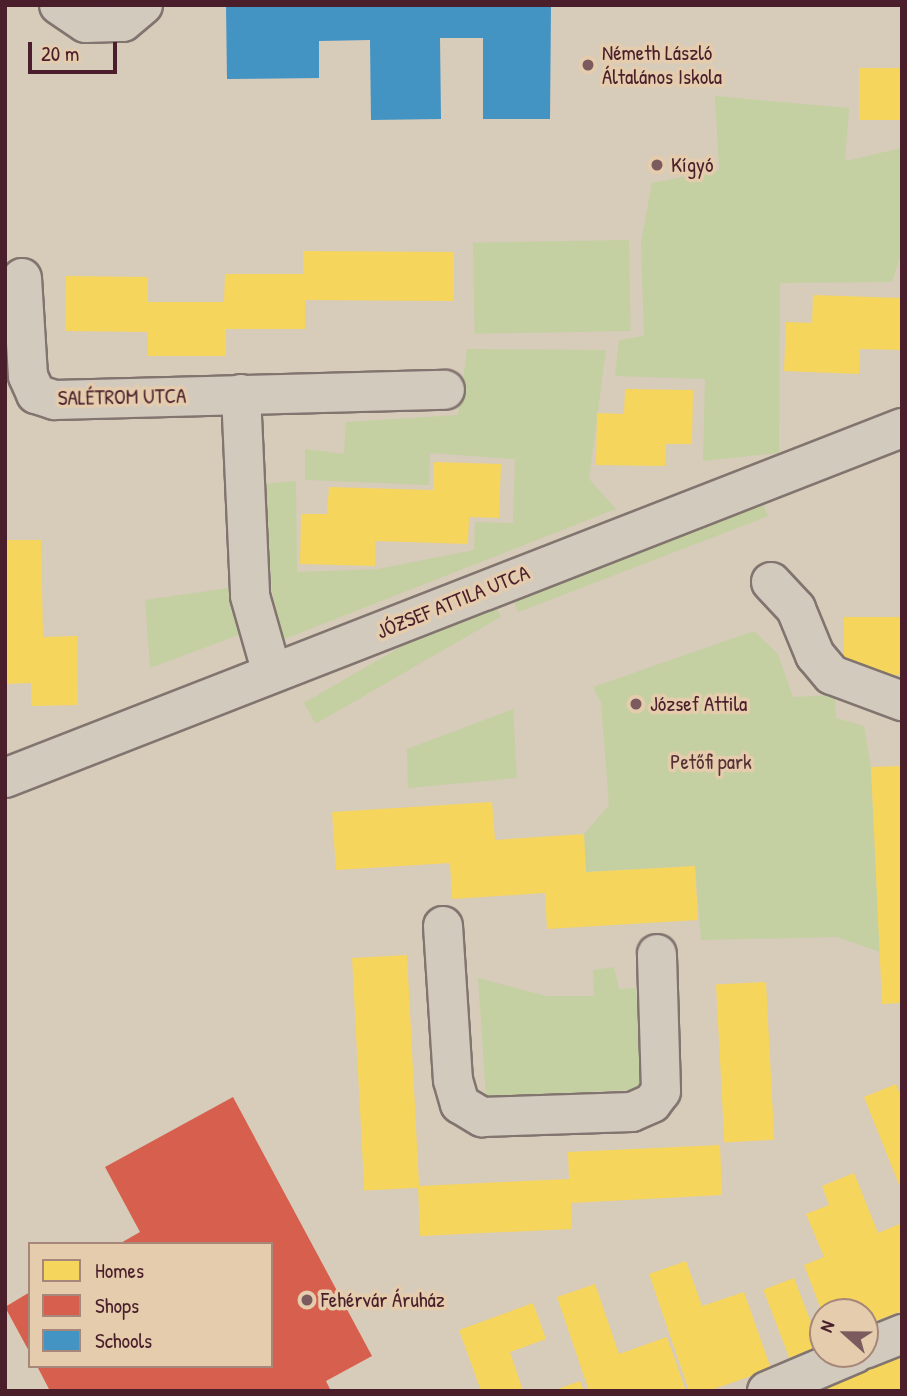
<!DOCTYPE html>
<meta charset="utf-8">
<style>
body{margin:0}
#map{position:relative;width:907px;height:1396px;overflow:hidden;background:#d7cbba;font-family:"Patrick Hand",sans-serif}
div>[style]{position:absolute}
.green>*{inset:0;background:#c4d0a1;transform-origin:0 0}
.homes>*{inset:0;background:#f6d55c;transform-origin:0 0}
.shops>*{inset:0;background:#d6604d}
.schools>*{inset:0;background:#4393c3}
.roads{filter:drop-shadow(2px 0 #82746f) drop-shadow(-2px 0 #82746f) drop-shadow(0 2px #82746f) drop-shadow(0 -2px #82746f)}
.minor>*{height:38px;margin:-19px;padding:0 19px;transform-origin:19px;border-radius:19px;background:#d3cabe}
.dots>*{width:19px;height:19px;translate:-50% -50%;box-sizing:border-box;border:4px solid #e4ccad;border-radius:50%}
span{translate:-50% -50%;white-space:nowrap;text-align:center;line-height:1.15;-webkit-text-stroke:7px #e4ccad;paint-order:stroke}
.poi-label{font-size:21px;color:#4a1f2b}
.left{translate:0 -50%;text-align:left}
.street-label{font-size:21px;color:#4a1f2b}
.park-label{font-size:21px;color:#553135}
.frame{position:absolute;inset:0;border:7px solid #4a1f2b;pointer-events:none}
.legend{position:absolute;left:28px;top:1242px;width:245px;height:126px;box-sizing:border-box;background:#e4ccad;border:2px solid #a68779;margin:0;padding:9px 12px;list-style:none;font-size:21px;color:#4a1f2b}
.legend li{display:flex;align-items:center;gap:14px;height:35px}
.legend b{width:35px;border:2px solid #a68779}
.north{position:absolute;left:809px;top:1298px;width:70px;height:70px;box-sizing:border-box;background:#e4ccad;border:2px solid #a68779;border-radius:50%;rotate:291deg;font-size:19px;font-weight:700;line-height:28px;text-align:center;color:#4a1f2b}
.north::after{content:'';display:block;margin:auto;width:24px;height:32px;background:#7b5b5d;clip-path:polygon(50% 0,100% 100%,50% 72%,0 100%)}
.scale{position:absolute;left:28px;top:42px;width:89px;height:32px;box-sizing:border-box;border:4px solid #4a1f2b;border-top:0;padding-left:9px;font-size:21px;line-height:24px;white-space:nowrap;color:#4a1f2b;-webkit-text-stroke:5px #e4ccad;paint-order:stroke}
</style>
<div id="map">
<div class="green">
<div style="clip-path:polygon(715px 96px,849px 108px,845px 161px,902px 148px,902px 251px,892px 282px,780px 283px,779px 453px,703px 461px,705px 379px,615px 376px,619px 340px,644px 336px,641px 243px,652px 183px,719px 170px)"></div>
<div style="left:629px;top:240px;width:91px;height:156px;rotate:89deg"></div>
<div style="clip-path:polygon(467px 349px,606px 350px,589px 479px,616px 509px,277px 642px,263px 484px,296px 481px,297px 572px,378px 569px,474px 550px,475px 522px,513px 523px,515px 459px,430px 453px,429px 485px,305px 480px,305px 449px,344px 454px,346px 422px,458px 415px)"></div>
<div style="left:758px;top:490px;width:28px;height:268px;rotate:69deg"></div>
<div style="clip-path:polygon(235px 587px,244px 633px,150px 668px,145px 600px)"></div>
<div style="left:489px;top:596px;width:24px;height:214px;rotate:60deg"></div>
<div style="clip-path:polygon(754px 631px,778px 654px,793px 697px,835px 695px,836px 718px,864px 726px,871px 767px,880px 952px,837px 937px,701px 940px,695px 866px,586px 872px,584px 834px,609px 805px,601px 703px,593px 687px)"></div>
<div style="clip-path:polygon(513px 709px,517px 778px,408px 788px,407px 749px)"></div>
<div style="clip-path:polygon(614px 967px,619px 989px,636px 988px,643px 1089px,486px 1097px,478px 978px,546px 996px,594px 996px,593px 970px)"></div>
</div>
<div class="homes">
<div style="left:859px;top:68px;width:43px;height:52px"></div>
<div style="clip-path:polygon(303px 251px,454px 252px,454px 301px,305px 300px,305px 329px,226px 329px,226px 356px,148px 356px,148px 332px,65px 331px,66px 276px,148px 277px,148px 302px,224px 302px,225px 274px,303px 274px)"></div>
<div style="clip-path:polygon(813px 295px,902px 298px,902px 350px,860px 349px,859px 374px,784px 371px,786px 322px,812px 323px)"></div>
<div style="clip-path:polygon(625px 389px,693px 390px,692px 444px,666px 444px,665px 466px,596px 465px,597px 413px,624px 414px)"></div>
<div style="clip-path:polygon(434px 462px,501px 464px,499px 518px,469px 517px,468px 544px,375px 541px,375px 566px,300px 564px,301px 514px,327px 514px,329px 487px,433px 490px)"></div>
<div style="clip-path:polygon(5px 540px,41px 540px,43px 637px,77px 636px,78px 705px,31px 706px,31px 683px,5px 684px)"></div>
<div style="left:902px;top:617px;width:58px;height:58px;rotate:90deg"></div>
<div style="clip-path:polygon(902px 766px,902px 1003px,882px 1004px,871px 767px)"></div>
<div style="clip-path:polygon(492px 802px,495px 840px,584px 834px,586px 872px,695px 866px,698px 920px,547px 929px,545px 893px,452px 899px,450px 863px,336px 870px,332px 812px)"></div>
<div style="left:407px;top:955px;width:233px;height:55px;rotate:87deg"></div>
<div style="left:766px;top:982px;width:158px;height:50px;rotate:87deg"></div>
<div style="clip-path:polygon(896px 1084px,902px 1099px,902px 1192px,864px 1097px)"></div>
<div style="clip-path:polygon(720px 1145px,722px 1195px,571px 1203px,572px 1229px,420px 1236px,418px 1186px,569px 1179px,568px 1152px)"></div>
<div style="clip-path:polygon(854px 1173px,878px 1233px,902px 1223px,902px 1311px,865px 1325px,865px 1312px,822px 1312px,804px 1265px,824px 1257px,806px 1214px,829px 1205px,822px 1186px)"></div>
<div style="clip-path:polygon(686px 1261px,702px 1306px,744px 1292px,771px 1369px,708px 1391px,689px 1391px,649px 1274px)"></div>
<div style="left:794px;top:1278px;width:73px;height:33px;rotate:69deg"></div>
<div style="clip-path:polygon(595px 1284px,619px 1354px,667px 1337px,686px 1391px,589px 1391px,557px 1297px)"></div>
<div style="clip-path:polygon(533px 1303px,546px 1339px,510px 1352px,523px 1391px,481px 1391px,459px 1330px)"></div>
<div style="clip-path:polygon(902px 1355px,902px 1391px,817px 1391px)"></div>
<div style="clip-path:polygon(580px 1381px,584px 1391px,555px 1391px,555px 1390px)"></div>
</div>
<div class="shops">
<div style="clip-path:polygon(233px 1097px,372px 1356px,326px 1381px,331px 1391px,50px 1391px,37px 1366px,271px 1366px,271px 1244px,119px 1244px,140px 1232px,105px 1167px)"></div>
<div style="clip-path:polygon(30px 1292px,30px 1353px,5px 1307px)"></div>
</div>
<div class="schools">
<div style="clip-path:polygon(226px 5px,551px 5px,550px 119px,483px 119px,483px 38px,440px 38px,441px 119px,371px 120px,370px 40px,319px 41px,319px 78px,227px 79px)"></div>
</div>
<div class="roads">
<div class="minor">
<div style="left:59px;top:5px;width:32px;rotate:34deg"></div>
<div style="left:86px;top:23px;width:37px;rotate:-2deg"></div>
<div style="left:123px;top:22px;width:26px;rotate:-40deg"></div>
<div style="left:22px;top:278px;width:98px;rotate:86.5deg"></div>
<div style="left:28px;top:376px;width:20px;rotate:66deg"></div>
<div style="left:36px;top:394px;width:20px;rotate:18deg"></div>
<div style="left:55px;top:400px;width:390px;rotate:-1.5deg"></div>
<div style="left:241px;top:394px;width:202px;rotate:87.4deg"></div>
<div style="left:250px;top:596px;width:80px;rotate:74.1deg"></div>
<div style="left:771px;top:582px;width:37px;rotate:47deg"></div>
<div style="left:796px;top:609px;width:50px;rotate:67.6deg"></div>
<div style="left:815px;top:655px;width:26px;rotate:50deg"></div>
<div style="left:832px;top:675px;width:75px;rotate:20.4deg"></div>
<div style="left:5px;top:778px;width:963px;rotate:-21.32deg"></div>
<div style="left:443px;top:926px;width:154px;rotate:86.3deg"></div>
<div style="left:453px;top:1080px;width:25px;rotate:74deg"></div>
<div style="left:460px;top:1104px;width:26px;rotate:31deg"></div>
<div style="left:482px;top:1117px;width:150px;rotate:-1.9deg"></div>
<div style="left:632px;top:1112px;width:22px;rotate:-24deg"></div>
<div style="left:652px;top:1103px;width:15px;rotate:-53deg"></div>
<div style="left:661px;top:1091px;width:137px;rotate:-91.7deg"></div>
<div style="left:865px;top:1349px;width:40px;rotate:-22deg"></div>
<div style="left:767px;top:1391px;width:95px;rotate:-23deg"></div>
</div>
</div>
<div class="dots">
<div style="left:588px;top:65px;background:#7b5b5d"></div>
<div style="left:657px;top:165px;background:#7b5b5d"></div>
<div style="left:636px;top:704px;background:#7b5b5d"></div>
<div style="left:307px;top:1300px;background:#7b5b5d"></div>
</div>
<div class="poi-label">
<span class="left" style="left:602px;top:65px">Németh László<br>Általános Iskola</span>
<span class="left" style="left:671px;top:165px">Kígyó</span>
<span class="left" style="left:650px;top:704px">József Attila</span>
<span class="left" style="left:321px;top:1300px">Fehérvár Áruház</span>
</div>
<div class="street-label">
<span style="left:122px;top:397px;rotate:-1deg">SALÉTROM UTCA</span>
<span style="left:453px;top:602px;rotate:-22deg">JÓZSEF ATTILA UTCA</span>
</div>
<div class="park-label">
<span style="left:711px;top:762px">Petőfi park</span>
</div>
<div class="frame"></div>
<ul class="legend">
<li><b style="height:19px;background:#f6d55c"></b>Homes</li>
<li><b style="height:19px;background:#d6604d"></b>Shops</li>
<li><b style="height:19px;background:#4393c3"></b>Schools</li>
</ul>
<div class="north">N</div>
<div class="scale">20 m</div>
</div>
